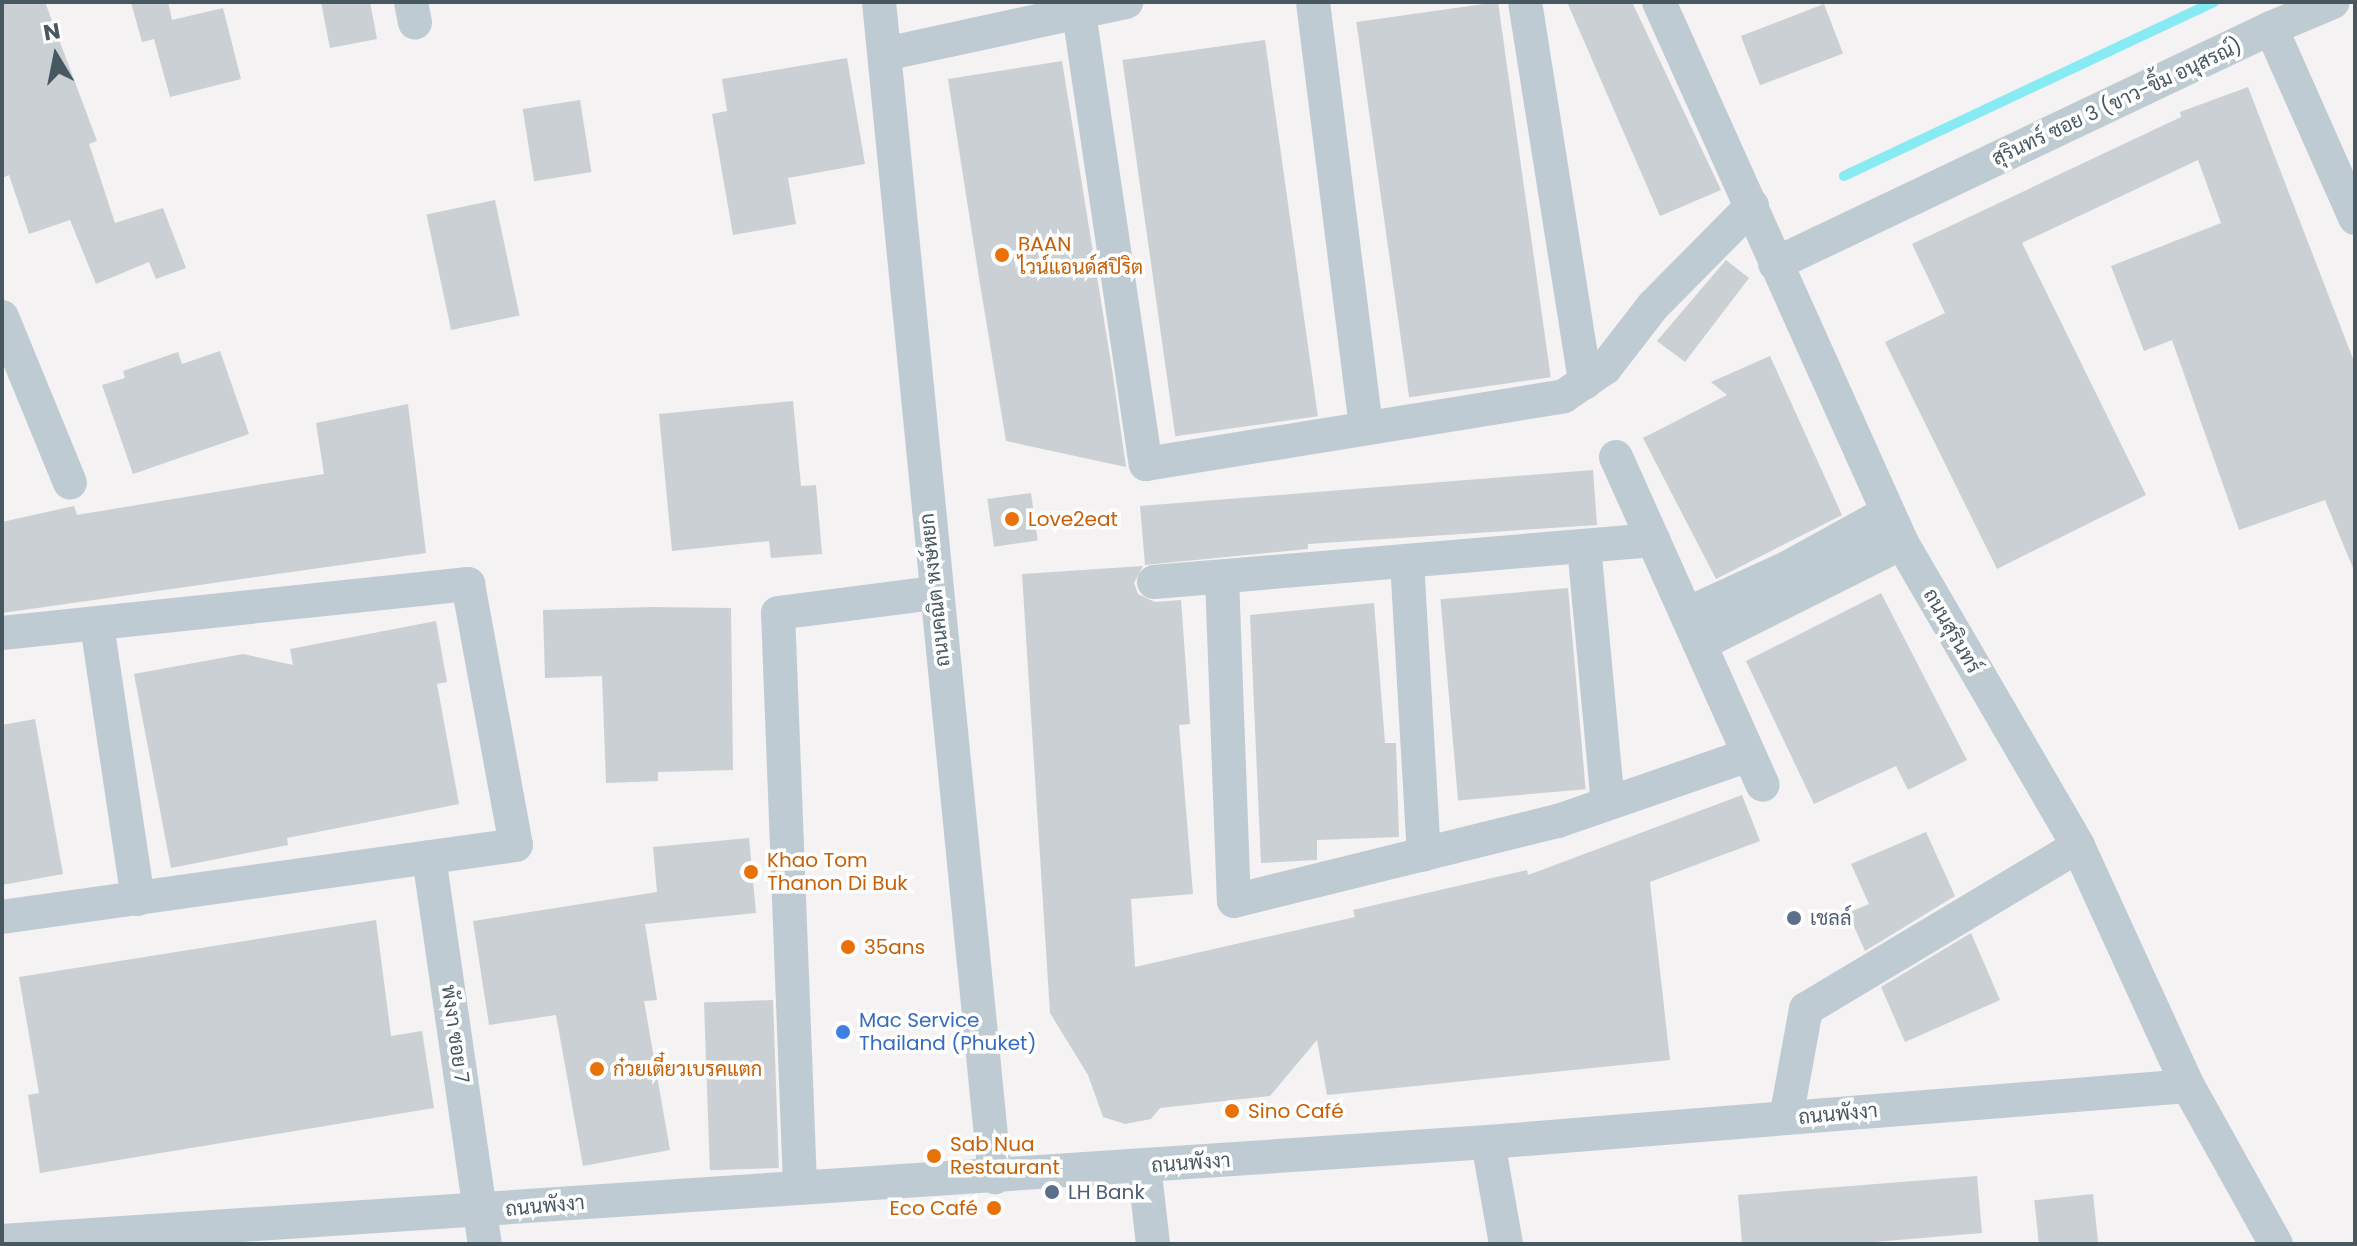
<!DOCTYPE html>
<meta charset="utf-8">
<style>
body{margin:0}
#map{position:relative;width:2357px;height:1246px;overflow:hidden;background:#f4f2f2;font-family:Poppins,Sarabun,sans-serif}
div>[style]{position:absolute}
.stream>*{height:10px;margin:-5px;padding:0 5px;transform-origin:5px;border-radius:5px;background:#88ebf4}
.building>*{inset:0;background:#cbd0d4;transform-origin:0 0}
.minor>*{height:34px;margin:-17px;padding:0 17px;transform-origin:17px;border-radius:17px;background:#bfcbd2}
.dots>*{width:22px;height:22px;translate:-50% -50%;box-sizing:border-box;border:4px solid #fff;border-radius:50%}
span{translate:-50% -50%;white-space:nowrap;text-align:center;line-height:1.15;-webkit-text-stroke:7px #fff;paint-order:stroke}
.street-label{font-size:20px;color:#475861}
.food-label{font-size:20px;color:#c56008}
.left{translate:0 -50%;text-align:left}
.right{translate:-100% -50%;text-align:right}
.service-label{font-size:20px;color:#4e5e75}
.shop-label{font-size:20px;color:#366cbe}
.frame{position:absolute;inset:0;border:4px solid #475861;pointer-events:none}
.north{position:absolute;left:16px;top:16px;width:80px;height:80px;-webkit-text-stroke:6px #fff;paint-order:stroke;rotate:350deg;font-size:22px;font-weight:700;line-height:32px;text-align:center;color:#475861}
.north::after{content:'';display:block;margin:auto;width:28px;height:36px;background:#475861;clip-path:polygon(50% 0,100% 100%,50% 72%,0 100%)}
</style>
<div id="map">
<div class="stream">
<div style="left:1844px;top:176px;width:409px;rotate:-25.2deg"></div>
</div>
<div class="building">
<div style="clip-path:polygon(2px 2px,45px 2px,97px 141px,89px 144px,115px 223px,163px 208px,186px 268px,156px 279px,149px 262px,96px 284px,70px 220px,29px 234px,9px 175px,2px 178px)"></div>
<div style="clip-path:polygon(131px 2px,168px 2px,172px 20px,223px 8px,241px 79px,170px 97px,154px 39px,142px 42px)"></div>
<div style="clip-path:polygon(321px 2px,370px 2px,377px 39px,330px 48px)"></div>
<div style="left:1498px;top:2px;width:379px;height:143px;rotate:82deg"></div>
<div style="clip-path:polygon(1567px 2px,1632px 2px,1721px 190px,1660px 216px)"></div>
<div style="left:1824px;top:4px;width:53px;height:89px;rotate:69deg"></div>
<div style="left:1265px;top:40px;width:380px;height:144px;rotate:82deg"></div>
<div style="clip-path:polygon(847px 58px,865px 164px,788px 178px,796px 224px,733px 235px,712px 114px,727px 111px,722px 79px)"></div>
<div style="clip-path:polygon(1062px 61px,1112px 369px,1126px 467px,1006px 441px,979px 278px,948px 79px)"></div>
<div style="clip-path:polygon(2248px 87px,2355px 364px,2355px 573px,2325px 500px,2239px 530px,2172px 340px,2144px 351px,2111px 266px,2221px 223px,2198px 160px,2022px 243px,2146px 495px,1997px 569px,1885px 342px,1945px 313px,1912px 244px,2181px 117px,2180px 112px)"></div>
<div style="left:580px;top:100px;width:73px;height:58px;rotate:81deg"></div>
<div style="left:495px;top:200px;width:118px;height:70px;rotate:78deg"></div>
<div style="clip-path:polygon(1726px 260px,1749px 278px,1685px 362px,1657px 341px)"></div>
<div style="clip-path:polygon(220px 351px,249px 434px,133px 474px,102px 385px,125px 378px,123px 371px,178px 352px,182px 364px)"></div>
<div style="clip-path:polygon(1770px 356px,1842px 515px,1716px 579px,1643px 438px,1727px 395px,1711px 382px)"></div>
<div style="clip-path:polygon(793px 401px,801px 486px,816px 485px,822px 554px,771px 558px,769px 541px,672px 551px,659px 414px)"></div>
<div style="clip-path:polygon(408px 404px,426px 553px,2px 613px,2px 522px,74px 506px,77px 515px,324px 474px,316px 423px)"></div>
<div style="clip-path:polygon(1593px 470px,1597px 525px,1308px 544px,1308px 549px,1145px 565px,1140px 506px)"></div>
<div style="left:1031px;top:493px;width:48px;height:44px;rotate:82deg"></div>
<div style="clip-path:polygon(1143px 566px,1134px 583px,1138px 594px,1155px 602px,1181px 600px,1190px 724px,1179px 725px,1193px 894px,1131px 899px,1135px 967px,1355px 917px,1353px 910px,1527px 870px,1528px 875px,1742px 795px,1760px 841px,1650px 882px,1670px 1060px,1327px 1095px,1317px 1040px,1270px 1096px,1160px 1108px,1151px 1119px,1125px 1124px,1103px 1117px,1088px 1075px,1050px 1013px,1022px 574px)"></div>
<div style="left:1568px;top:588px;width:202px;height:128px;rotate:85deg"></div>
<div style="clip-path:polygon(1881px 593px,1967px 760px,1908px 790px,1896px 766px,1814px 804px,1746px 661px)"></div>
<div style="clip-path:polygon(1374px 603px,1385px 743px,1396px 743px,1399px 837px,1317px 840px,1317px 860px,1261px 863px,1250px 615px)"></div>
<div style="clip-path:polygon(653px 607px,731px 608px,733px 770px,658px 772px,658px 781px,606px 783px,602px 676px,545px 678px,543px 610px)"></div>
<div style="clip-path:polygon(436px 621px,447px 682px,437px 684px,459px 804px,287px 838px,288px 845px,171px 868px,134px 674px,243px 654px,293px 665px,290px 649px)"></div>
<div style="clip-path:polygon(35px 719px,63px 874px,2px 885px,2px 725px)"></div>
<div style="clip-path:polygon(1926px 832px,1955px 896px,1865px 951px,1848px 913px,1869px 904px,1851px 864px)"></div>
<div style="clip-path:polygon(749px 838px,756px 913px,645px 924px,657px 1000px,644px 1001px,670px 1150px,583px 1166px,556px 1015px,489px 1025px,473px 921px,657px 892px,653px 847px)"></div>
<div style="clip-path:polygon(376px 920px,391px 1036px,422px 1031px,434px 1108px,40px 1173px,28px 1095px,39px 1093px,19px 977px)"></div>
<div style="clip-path:polygon(1971px 933px,2000px 1000px,1905px 1042px,1881px 987px)"></div>
<div style="left:773px;top:1000px;width:168px;height:69px;rotate:88deg"></div>
<div style="clip-path:polygon(1977px 1176px,1982px 1233px,1850px 1244px,1742px 1244px,1738px 1195px)"></div>
<div style="left:2093px;top:1194px;width:50px;height:59px;rotate:84deg"></div>
</div>
<div class="minor">
<div style="left:411px;top:2px;width:21px;rotate:79deg"></div>
<div style="left:879px;top:2px;width:1181px;rotate:84.36deg"></div>
<div style="left:1313px;top:2px;width:428px;rotate:82.9deg"></div>
<div style="left:1525px;top:2px;width:385px;rotate:81deg"></div>
<div style="left:1659px;top:2px;width:593px;rotate:65.81deg"></div>
<div style="left:1902px;top:543px;width:350px;rotate:59.8deg"></div>
<div style="left:2078px;top:846px;width:264px;rotate:65.4deg"></div>
<div style="left:2188px;top:1086px;width:181px;rotate:60.9deg"></div>
<div style="left:1079px;top:13px;width:456px;rotate:81.6deg"></div>
<div style="left:1146px;top:464px;width:423px;rotate:-9.2deg"></div>
<div style="left:1564px;top:396px;width:50px;rotate:-34.3deg"></div>
<div style="left:1605px;top:368px;width:78px;rotate:-52.3deg"></div>
<div style="left:1653px;top:306px;width:141px;rotate:-45.3deg"></div>
<div style="left:2271px;top:28px;width:67px;rotate:-22.8deg"></div>
<div style="left:885px;top:54px;width:247px;rotate:-12.2deg"></div>
<div style="left:1775px;top:264px;width:549px;rotate:-25.45deg"></div>
<div style="left:2271px;top:28px;width:208px;rotate:66.1deg"></div>
<div style="left:2px;top:317px;width:179px;rotate:67.7deg"></div>
<div style="left:1616px;top:457px;width:359px;rotate:65.9deg"></div>
<div style="left:1584px;top:546px;width:258px;rotate:84.7deg"></div>
<div style="left:1407px;top:561px;width:294px;rotate:86.7deg"></div>
<div style="left:1222px;top:577px;width:324px;rotate:87.9deg"></div>
<div style="left:1234px;top:901px;width:334px;rotate:-13.9deg"></div>
<div style="left:1558px;top:821px;width:202px;rotate:-19.1deg"></div>
<div style="left:1154px;top:582px;width:501px;rotate:-4.81deg"></div>
<div style="left:1687px;top:614px;width:112px;rotate:-24.7deg"></div>
<div style="left:1789px;top:567px;width:112px;rotate:-28.9deg"></div>
<div style="left:97px;top:625px;width:277px;rotate:81.5deg"></div>
<div style="left:2px;top:633px;width:469px;rotate:-6deg"></div>
<div style="left:468px;top:584px;width:265px;rotate:79.6deg"></div>
<div style="left:516px;top:845px;width:519px;rotate:172.03deg"></div>
<div style="left:1700px;top:644px;width:226px;rotate:-26.6deg"></div>
<div style="left:429px;top:857px;width:391px;rotate:81.8deg"></div>
<div style="left:1786px;top:1118px;width:111px;rotate:-79.6deg"></div>
<div style="left:1806px;top:1009px;width:317px;rotate:-30.9deg"></div>
<div style="left:1488px;top:1142px;width:104px;rotate:80deg"></div>
<div style="left:1144px;top:1166px;width:79px;rotate:83.4deg"></div>
<div style="left:800px;top:1185px;width:572px;rotate:-92.2deg"></div>
<div style="left:778px;top:613px;width:158px;rotate:-7.3deg"></div>
<div style="left:2px;top:1241px;width:1489px;rotate:-3.81deg"></div>
<div style="left:1488px;top:1142px;width:702px;rotate:-4.57deg"></div>
</div>
<div class="dots">
<div style="left:1002px;top:255px;background:#e8710a"></div>
<div style="left:1012px;top:519px;background:#e8710a"></div>
<div style="left:751px;top:872px;background:#e8710a"></div>
<div style="left:1794px;top:918px;background:#5c6f8a"></div>
<div style="left:848px;top:947px;background:#e8710a"></div>
<div style="left:843px;top:1032px;background:#3f7fe0"></div>
<div style="left:597px;top:1069px;background:#e8710a"></div>
<div style="left:1232px;top:1111px;background:#e8710a"></div>
<div style="left:934px;top:1156px;background:#e8710a"></div>
<div style="left:1052px;top:1192px;background:#5c6f8a"></div>
<div style="left:994px;top:1208px;background:#e8710a"></div>
</div>
<div class="street-label">
<span style="left:2117px;top:102px;rotate:-25deg">สุรินทร์ ซอย 3 (ขาว-ขิ้ม อนุสรณ์)</span>
<span style="left:935px;top:590px;rotate:-96deg">ถนนคณิต หงษ์หยก</span>
<span style="left:1952px;top:631px;rotate:60deg">ถนนสุรินทร์</span>
<span style="left:455px;top:1034px;rotate:82deg">พังงา ซอย 7</span>
<span style="left:1838px;top:1114px;rotate:-5deg">ถนนพังงา</span>
<span style="left:1191px;top:1163px;rotate:-4deg">ถนนพังงา</span>
<span style="left:545px;top:1206px;rotate:-5deg">ถนนพังงา</span>
</div>
<div class="food-label">
<span class="left" style="left:1018px;top:256px">BAAN<br>ไวน์แอนด์สปิริต</span>
<span class="left" style="left:1028px;top:519px">Love2eat</span>
<span class="left" style="left:767px;top:872px">Khao Tom<br>Thanon Di Buk</span>
<span class="left" style="left:864px;top:947px">35ans</span>
<span class="left" style="left:613px;top:1069px">ก๋วยเตี๋ยวเบรคแตก</span>
<span class="left" style="left:1248px;top:1111px">Sino Café</span>
<span class="left" style="left:950px;top:1156px">Sab Nua<br>Restaurant</span>
<span class="right" style="left:978px;top:1208px">Eco Café</span>
</div>
<div class="service-label">
<span class="left" style="left:1810px;top:918px">เชลล์</span>
<span class="left" style="left:1068px;top:1192px">LH Bank</span>
</div>
<div class="shop-label">
<span class="left" style="left:859px;top:1032px">Mac Service<br>Thailand (Phuket)</span>
</div>
<div class="frame"></div>
<div class="north">N</div>
</div>
